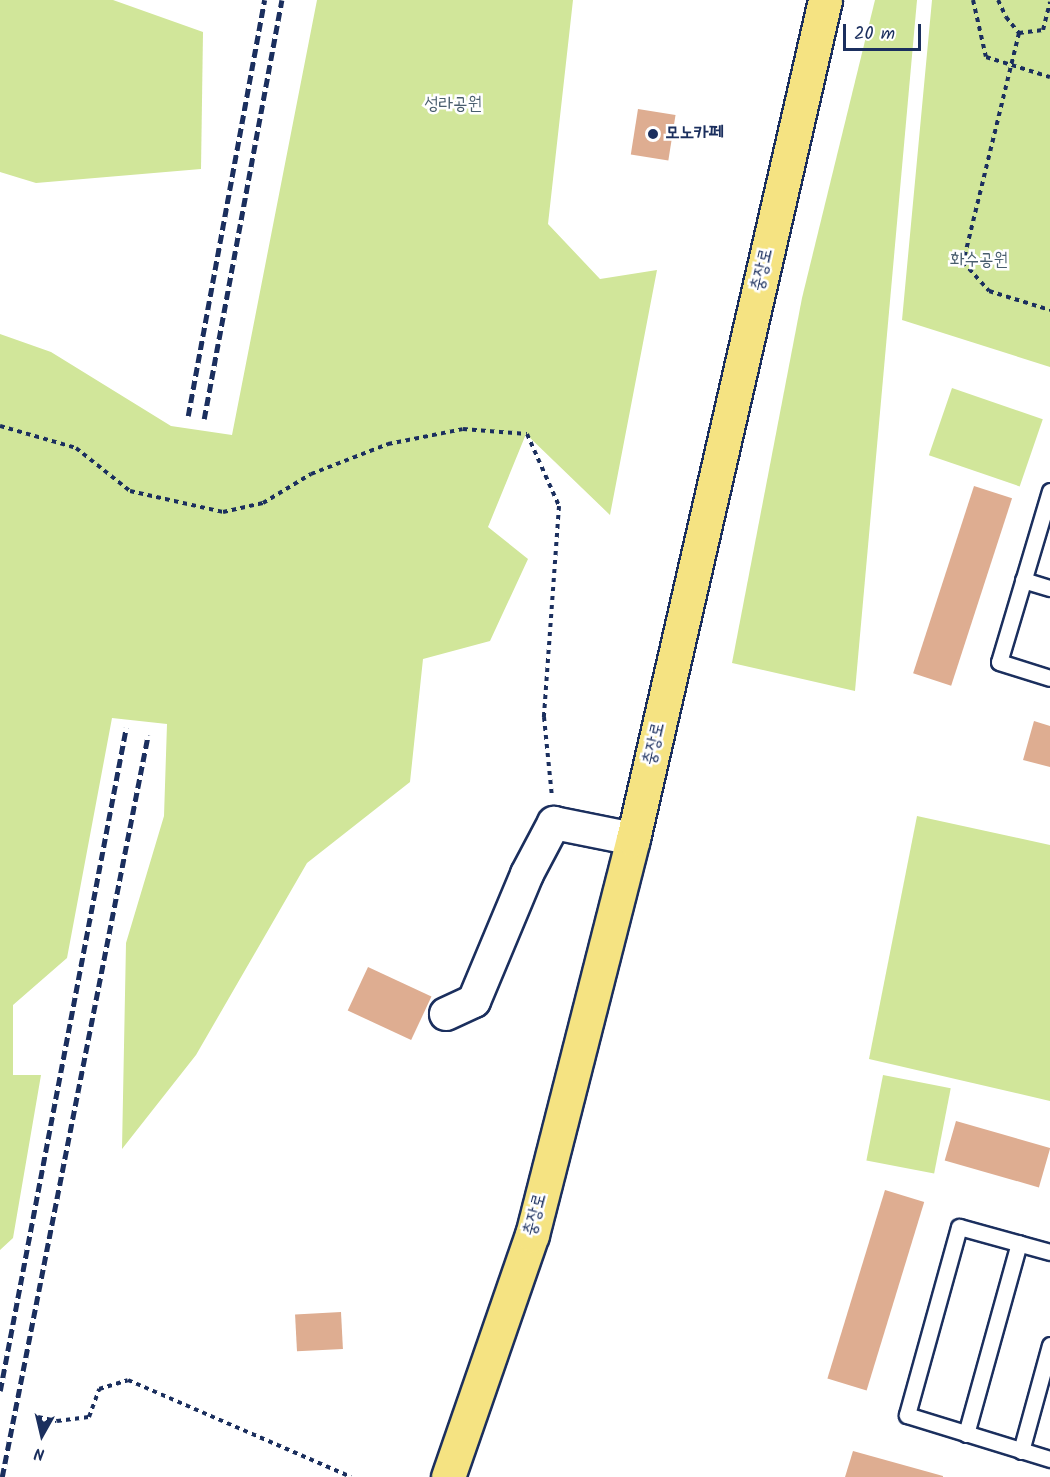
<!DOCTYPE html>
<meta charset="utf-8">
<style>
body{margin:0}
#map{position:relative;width:1050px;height:1477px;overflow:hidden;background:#fff;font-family:Kalam,"Poor Story",sans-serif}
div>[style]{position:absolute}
.green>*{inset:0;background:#d1e69a;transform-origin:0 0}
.building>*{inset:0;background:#dead91;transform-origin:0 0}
.path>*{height:4px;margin-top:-2px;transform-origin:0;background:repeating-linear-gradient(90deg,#1b2f5e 0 4.5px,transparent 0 9px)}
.roads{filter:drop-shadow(2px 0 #1b2f5e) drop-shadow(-2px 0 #1b2f5e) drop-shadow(0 2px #1b2f5e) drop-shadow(0 -2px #1b2f5e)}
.service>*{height:15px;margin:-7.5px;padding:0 7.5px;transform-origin:7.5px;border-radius:7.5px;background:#fff}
.minor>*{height:32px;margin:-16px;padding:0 16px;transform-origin:16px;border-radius:16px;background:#fff}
.primary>*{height:33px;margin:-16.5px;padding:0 16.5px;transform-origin:16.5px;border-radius:16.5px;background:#f5e382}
.rail>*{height:4.5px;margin-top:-2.25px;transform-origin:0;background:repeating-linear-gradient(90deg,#1b2f5e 0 9px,transparent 0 13.5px)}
.dots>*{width:16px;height:16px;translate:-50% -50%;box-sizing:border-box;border:3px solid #fff;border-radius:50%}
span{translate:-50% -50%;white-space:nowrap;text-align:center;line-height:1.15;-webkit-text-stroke:5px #fff;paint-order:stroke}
.park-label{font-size:18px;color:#485d6d}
.poi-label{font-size:18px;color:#1b2f5e;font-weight:700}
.left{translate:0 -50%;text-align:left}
.street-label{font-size:18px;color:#1b2f5e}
.north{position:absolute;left:12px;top:1405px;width:60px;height:60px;-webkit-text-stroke:4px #fff;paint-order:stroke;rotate:188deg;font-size:16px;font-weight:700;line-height:24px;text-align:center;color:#1b2f5e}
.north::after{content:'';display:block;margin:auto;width:21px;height:27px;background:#1b2f5e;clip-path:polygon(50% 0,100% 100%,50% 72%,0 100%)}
.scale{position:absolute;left:843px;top:24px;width:78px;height:27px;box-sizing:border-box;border:3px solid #1b2f5e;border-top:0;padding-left:8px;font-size:18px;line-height:21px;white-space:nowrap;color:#1b2f5e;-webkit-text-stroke:4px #fff;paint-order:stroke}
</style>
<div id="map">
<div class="green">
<div style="clip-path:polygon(0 0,113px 0,203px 32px,201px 169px,36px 183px,0 172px)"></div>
<div style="clip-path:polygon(317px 0,573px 0,548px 224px,600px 279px,657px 270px,610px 515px,526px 434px,488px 527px,528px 559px,490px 641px,423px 659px,410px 782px,307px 863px,196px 1055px,122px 1149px,126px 943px,164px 816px,167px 724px,112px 718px,67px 958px,13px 1005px,13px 1075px,41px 1075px,13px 1238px,0 1250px,0 334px,51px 352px,171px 426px,232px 435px)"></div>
<div style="clip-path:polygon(875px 0,917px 0,855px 691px,732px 663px,802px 298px)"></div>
<div style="clip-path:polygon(932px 0,1050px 0,1050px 367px,902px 320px)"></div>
<div style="left:952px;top:388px;width:96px;height:71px;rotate:19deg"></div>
<div style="clip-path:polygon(917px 816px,1050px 845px,1050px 1101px,869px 1059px)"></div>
<div style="left:883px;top:1075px;width:69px;height:87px;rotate:11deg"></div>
</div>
<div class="building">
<div style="left:638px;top:109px;width:38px;height:46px;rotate:9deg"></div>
<div style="left:974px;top:486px;width:40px;height:197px;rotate:18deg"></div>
<div style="clip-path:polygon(1034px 721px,1050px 726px,1050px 767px,1023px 760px)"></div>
<div style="left:368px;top:967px;width:70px;height:48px;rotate:25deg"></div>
<div style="left:956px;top:1121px;width:98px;height:41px;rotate:16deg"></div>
<div style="left:885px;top:1190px;width:41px;height:197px;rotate:17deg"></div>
<div style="left:341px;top:1312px;width:37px;height:46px;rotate:87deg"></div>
<div style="clip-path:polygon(853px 1451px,943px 1476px,943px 1477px,845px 1477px)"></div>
</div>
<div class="path">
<div style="left:973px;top:0;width:58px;rotate:77.2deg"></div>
<div style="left:986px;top:57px;width:67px;rotate:17.4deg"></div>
<div style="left:998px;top:0;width:19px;rotate:65deg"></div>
<div style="left:1006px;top:17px;width:21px;rotate:51deg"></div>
<div style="left:1019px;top:33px;width:236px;rotate:103.7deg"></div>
<div style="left:963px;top:262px;width:39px;rotate:48deg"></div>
<div style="left:989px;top:291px;width:64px;rotate:17.3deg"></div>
<div style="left:1019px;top:33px;width:24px;rotate:-7deg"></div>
<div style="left:1043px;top:30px;width:29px;rotate:-76deg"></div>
<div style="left:0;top:426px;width:79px;rotate:16.1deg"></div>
<div style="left:76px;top:448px;width:69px;rotate:38.5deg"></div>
<div style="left:130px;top:491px;width:95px;rotate:12.7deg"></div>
<div style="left:223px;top:512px;width:41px;rotate:-12.7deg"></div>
<div style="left:263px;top:503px;width:56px;rotate:-31.1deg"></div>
<div style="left:311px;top:474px;width:83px;rotate:-21.3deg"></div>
<div style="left:388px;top:444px;width:76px;rotate:-11.3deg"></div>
<div style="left:463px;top:429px;width:64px;rotate:4.5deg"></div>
<div style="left:527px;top:434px;width:79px;rotate:66deg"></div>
<div style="left:559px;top:506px;width:212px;rotate:94.1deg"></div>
<div style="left:544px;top:717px;width:80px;rotate:84.3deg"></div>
<div style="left:38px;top:1417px;width:19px;rotate:12deg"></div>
<div style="left:57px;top:1421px;width:32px;rotate:-7deg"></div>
<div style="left:89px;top:1417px;width:30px;rotate:-70deg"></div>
<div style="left:99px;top:1389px;width:30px;rotate:-17deg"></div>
<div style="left:128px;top:1380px;width:243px;rotate:23.5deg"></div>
</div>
<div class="roads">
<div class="service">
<div style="left:1050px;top:491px;width:178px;rotate:106.6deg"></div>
<div style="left:999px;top:662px;width:53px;rotate:17.4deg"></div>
<div style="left:1023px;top:580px;width:28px;rotate:17deg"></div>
<div style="left:1050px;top:1252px;width:94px;rotate:-164.6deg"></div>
<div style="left:959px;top:1227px;width:195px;rotate:105.5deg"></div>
<div style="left:907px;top:1415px;width:150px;rotate:17.1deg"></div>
<div style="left:966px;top:1434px;width:198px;rotate:-74.5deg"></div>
<div style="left:1021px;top:1451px;width:110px;rotate:-74.7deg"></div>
</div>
<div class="minor">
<div style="left:446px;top:1014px;width:31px;rotate:-25deg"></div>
<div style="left:474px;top:1001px;width:138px;rotate:-67.3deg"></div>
<div style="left:527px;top:874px;width:58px;rotate:-62.1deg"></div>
<div style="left:554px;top:823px;width:81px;rotate:11.4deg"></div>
</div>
<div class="primary">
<div style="left:448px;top:1477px;width:256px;rotate:-70.9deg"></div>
<div style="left:532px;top:1235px;width:409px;rotate:-75.7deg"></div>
<div style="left:633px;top:839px;width:861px;rotate:-77.11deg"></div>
</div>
</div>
<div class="rail">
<div style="left:188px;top:416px;width:423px;rotate:-79.6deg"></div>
<div style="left:204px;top:419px;width:426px;rotate:-79.5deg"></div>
<div style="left:0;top:1391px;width:675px;rotate:-79.24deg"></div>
<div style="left:2px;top:1477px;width:756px;rotate:-78.87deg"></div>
</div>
<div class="dots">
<div style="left:653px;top:134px;background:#1b2f5e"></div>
</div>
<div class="park-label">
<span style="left:453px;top:105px">성라공원</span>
<span style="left:979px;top:261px">화수공원</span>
</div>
<div class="poi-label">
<span class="left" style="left:665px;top:134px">모노카페</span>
</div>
<div class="street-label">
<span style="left:763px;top:270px;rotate:-77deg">충장로</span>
<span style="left:655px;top:744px;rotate:-77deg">충장로</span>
<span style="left:536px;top:1215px;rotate:-75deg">충장로</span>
</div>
<div class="north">N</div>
<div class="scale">20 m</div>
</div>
